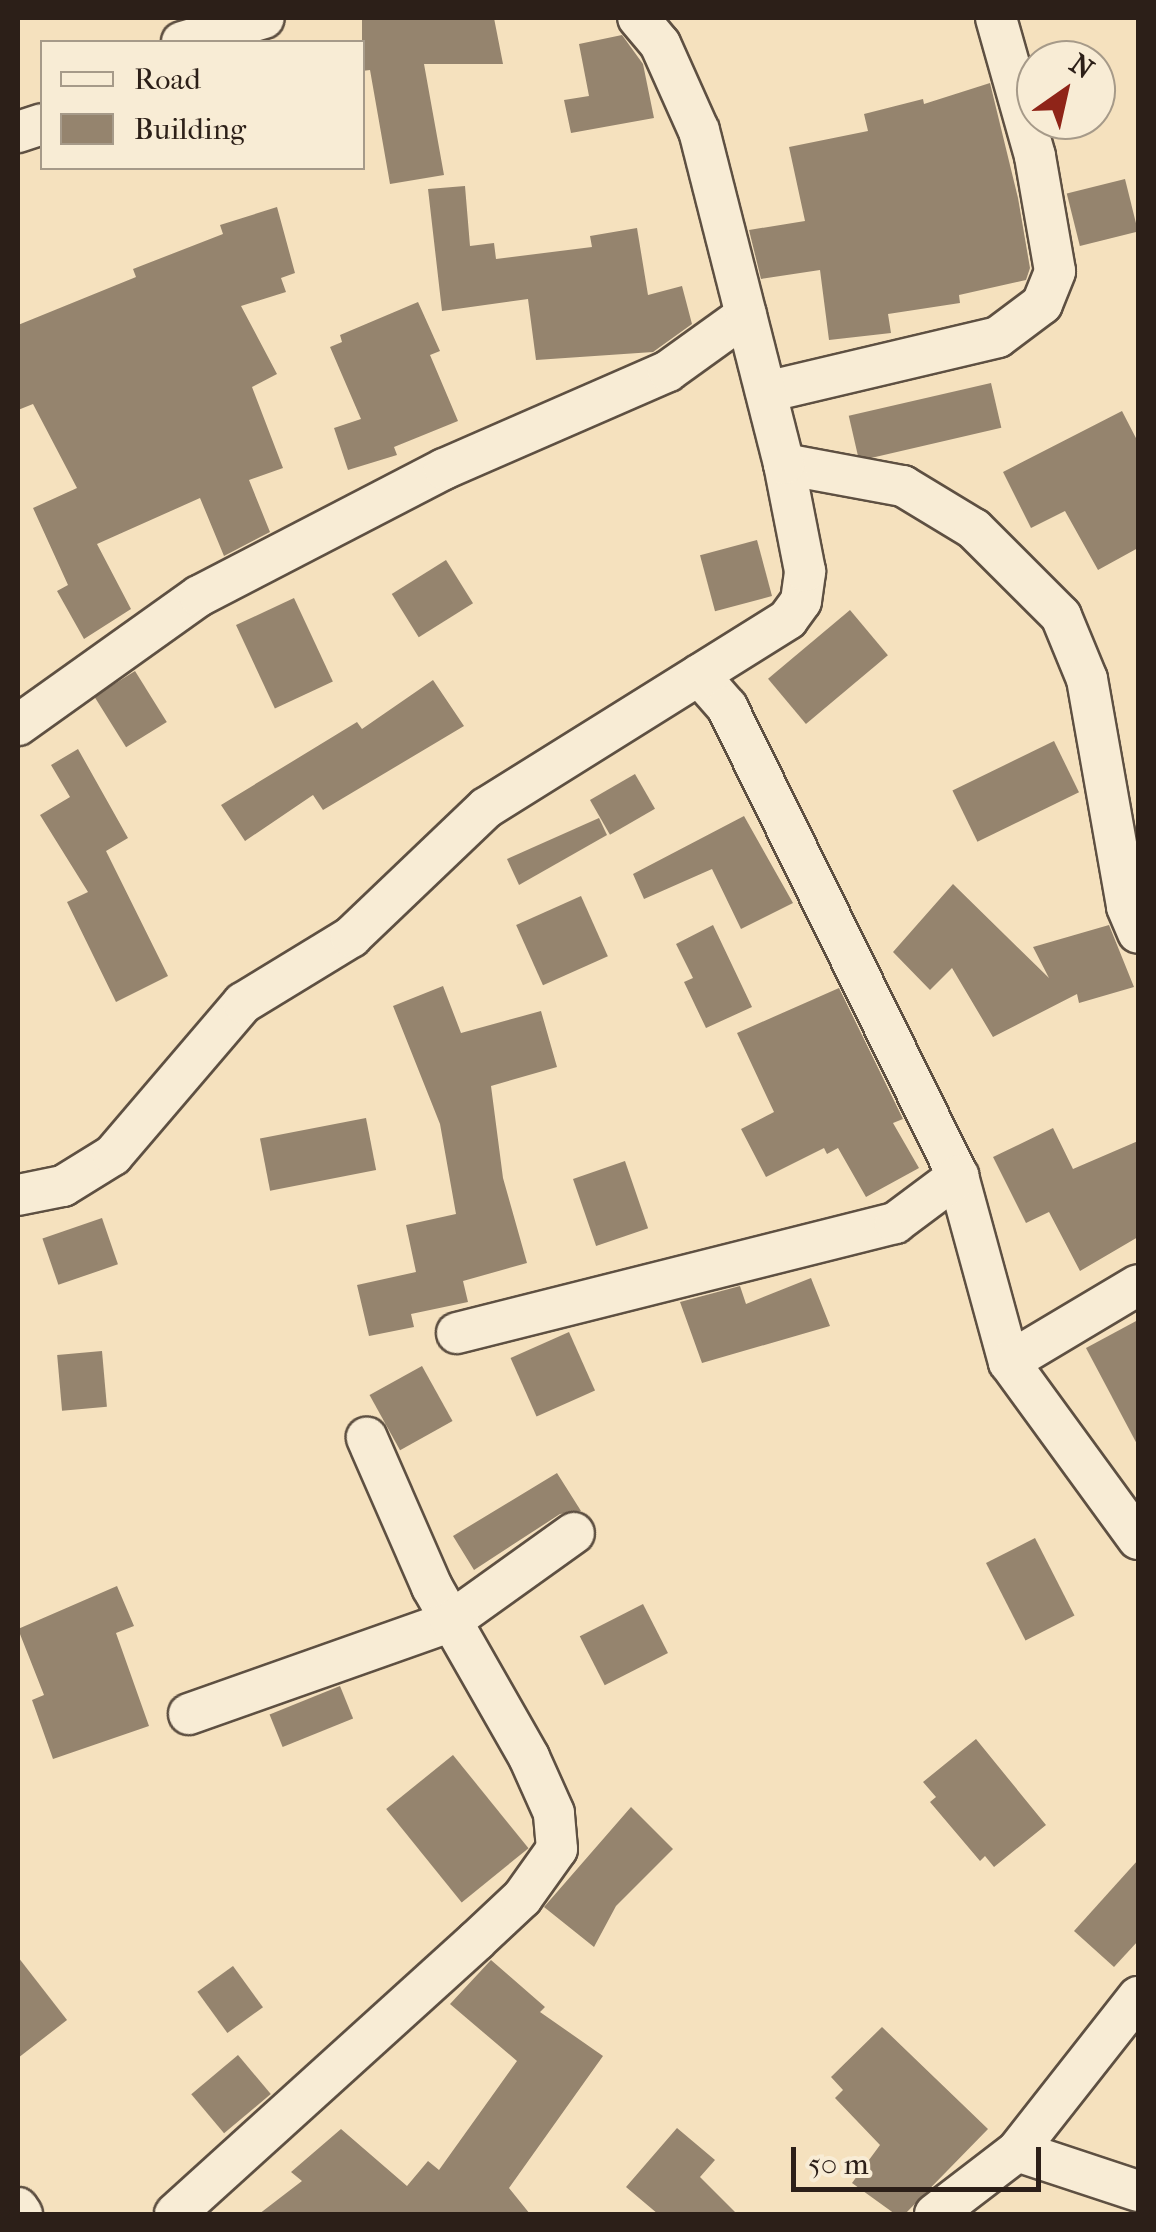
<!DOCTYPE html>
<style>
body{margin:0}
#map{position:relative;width:1156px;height:2232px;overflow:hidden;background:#f5e1be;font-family:"IM FELL French Canon",serif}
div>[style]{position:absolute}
.building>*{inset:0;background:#95846e;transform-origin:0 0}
.roads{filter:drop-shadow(2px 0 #5e5042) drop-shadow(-2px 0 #5e5042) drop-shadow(0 2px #5e5042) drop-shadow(0 -2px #5e5042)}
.street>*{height:40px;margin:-20px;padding:0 20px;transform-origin:20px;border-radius:20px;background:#f8ecd5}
span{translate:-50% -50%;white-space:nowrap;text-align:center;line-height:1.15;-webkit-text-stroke:8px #f8ecd5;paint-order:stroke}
.frame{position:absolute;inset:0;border:20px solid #2c1f18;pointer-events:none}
.legend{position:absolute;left:40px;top:40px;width:325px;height:130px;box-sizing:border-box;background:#f8ecd5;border:2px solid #a69a89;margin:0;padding:12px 18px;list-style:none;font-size:30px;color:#2c1f18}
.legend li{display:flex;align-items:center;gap:20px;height:50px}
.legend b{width:50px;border:2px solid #a69a89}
.north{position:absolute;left:1016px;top:40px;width:100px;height:100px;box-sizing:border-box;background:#f8ecd5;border:2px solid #a69a89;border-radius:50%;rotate:34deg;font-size:28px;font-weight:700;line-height:40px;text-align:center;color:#2c1f18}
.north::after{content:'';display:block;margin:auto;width:35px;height:45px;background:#8f2418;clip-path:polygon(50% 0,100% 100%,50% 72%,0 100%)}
.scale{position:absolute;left:791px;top:2147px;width:250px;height:45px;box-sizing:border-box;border:5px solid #2c1f18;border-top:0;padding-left:12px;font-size:30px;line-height:35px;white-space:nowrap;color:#2c1f18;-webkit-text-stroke:8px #f8ecd5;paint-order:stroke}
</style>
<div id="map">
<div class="building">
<div style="clip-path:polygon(362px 18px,494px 18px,503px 64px,424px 64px,444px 175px,390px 184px,370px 70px,362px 71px)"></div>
<div style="clip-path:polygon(622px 35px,643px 64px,654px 118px,571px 133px,564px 100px,589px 96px,579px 44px)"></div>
<div style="clip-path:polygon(990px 83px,1018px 198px,1030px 268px,1026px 280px,959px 295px,960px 303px,888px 314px,891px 333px,829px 340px,820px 270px,761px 279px,749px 230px,805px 221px,789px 147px,868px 131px,864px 114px,923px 99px,924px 104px)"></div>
<div style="left:1125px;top:179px;width:54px;height:60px;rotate:76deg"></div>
<div style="clip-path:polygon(465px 186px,470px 246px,494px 243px,496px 259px,592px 247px,590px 236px,637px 228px,648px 295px,682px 286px,692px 324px,653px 352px,536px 360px,528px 299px,442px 311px,428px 189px)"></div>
<div style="clip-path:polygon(277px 207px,295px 273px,281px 278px,286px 292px,241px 306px,277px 374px,252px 387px,283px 468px,249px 480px,270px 532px,224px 556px,200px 498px,97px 544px,131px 609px,84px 639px,57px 591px,68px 585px,33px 508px,77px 488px,33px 404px,18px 410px,18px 325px,136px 277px,133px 269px,223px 234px,220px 225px)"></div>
<div style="clip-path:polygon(418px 302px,440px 351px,430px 355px,458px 421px,394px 447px,397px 455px,348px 470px,334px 428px,361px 419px,330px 347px,342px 342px,340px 335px)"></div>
<div style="left:991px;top:383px;width:46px;height:146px;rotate:77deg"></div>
<div style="clip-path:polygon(1122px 411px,1138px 442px,1138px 548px,1098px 570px,1065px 511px,1031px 528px,1003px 472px)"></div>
<div style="left:757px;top:540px;width:58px;height:59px;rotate:75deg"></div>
<div style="left:446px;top:560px;width:51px;height:64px;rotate:58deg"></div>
<div style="left:294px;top:598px;width:92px;height:64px;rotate:65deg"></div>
<div style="left:850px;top:610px;width:59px;height:107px;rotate:50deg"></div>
<div style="left:135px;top:671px;width:60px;height:48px;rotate:58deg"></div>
<div style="clip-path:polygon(433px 680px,464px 726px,323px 810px,313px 795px,245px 841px,221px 805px,357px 722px,362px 729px)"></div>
<div style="left:1054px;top:741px;width:57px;height:113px;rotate:64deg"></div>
<div style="clip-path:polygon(78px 749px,128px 838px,106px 851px,168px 976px,116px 1002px,67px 902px,88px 892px,40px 815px,70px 797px,51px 765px)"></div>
<div style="left:635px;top:774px;width:40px;height:52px;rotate:60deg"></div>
<div style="clip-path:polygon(744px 816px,793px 903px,741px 929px,712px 869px,644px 899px,633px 874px)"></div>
<div style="clip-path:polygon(599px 818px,607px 835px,519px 885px,507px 859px)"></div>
<div style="clip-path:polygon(953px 884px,1049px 978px,1033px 947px,1109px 925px,1134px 987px,1079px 1003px,1077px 994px,993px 1037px,952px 968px,930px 990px,893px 952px)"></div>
<div style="left:581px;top:896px;width:66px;height:71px;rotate:66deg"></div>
<div style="clip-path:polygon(713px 925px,752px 1007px,706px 1028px,684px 982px,693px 978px,676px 944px)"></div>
<div style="clip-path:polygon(443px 986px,461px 1033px,541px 1011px,557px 1067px,491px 1086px,503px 1178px,527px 1263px,463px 1281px,468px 1302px,411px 1314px,414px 1327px,369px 1336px,357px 1285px,416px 1272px,406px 1225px,456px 1214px,440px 1124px,393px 1006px)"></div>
<div style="clip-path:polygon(839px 988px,903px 1119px,893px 1123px,919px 1168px,866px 1197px,838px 1148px,827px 1154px,824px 1148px,766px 1177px,741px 1129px,774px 1112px,737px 1033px)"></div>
<div style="left:366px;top:1118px;width:53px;height:108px;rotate:79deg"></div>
<div style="clip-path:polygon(1053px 1128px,1073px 1169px,1138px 1141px,1138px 1237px,1080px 1271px,1049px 1212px,1026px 1223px,993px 1157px)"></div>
<div style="left:625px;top:1161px;width:71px;height:55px;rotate:71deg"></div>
<div style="left:102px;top:1218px;width:49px;height:63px;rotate:71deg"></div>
<div style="clip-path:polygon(811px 1278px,830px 1326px,702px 1363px,680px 1302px,740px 1286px,746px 1304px)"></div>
<div style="clip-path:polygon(1138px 1320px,1138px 1446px,1086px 1348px)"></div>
<div style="left:569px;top:1332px;width:64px;height:64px;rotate:66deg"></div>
<div style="left:102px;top:1351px;width:56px;height:45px;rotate:85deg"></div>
<div style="left:422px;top:1366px;width:63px;height:60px;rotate:61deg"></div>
<div style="clip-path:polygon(557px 1473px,581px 1511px,560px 1514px,474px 1570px,453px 1536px)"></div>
<div style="left:1035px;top:1538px;width:87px;height:55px;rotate:63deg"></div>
<div style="clip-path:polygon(117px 1586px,134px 1626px,116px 1633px,149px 1726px,53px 1759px,32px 1700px,44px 1695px,18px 1629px)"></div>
<div style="left:643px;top:1604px;width:55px;height:71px;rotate:63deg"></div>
<div style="left:340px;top:1686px;width:35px;height:76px;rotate:68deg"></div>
<div style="clip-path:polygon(976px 1739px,1046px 1825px,994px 1867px,985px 1856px,980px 1861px,930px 1802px,936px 1797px,923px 1782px)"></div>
<div style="left:453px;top:1755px;width:120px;height:86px;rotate:51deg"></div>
<div style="clip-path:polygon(631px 1807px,673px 1849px,616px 1906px,594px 1947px,544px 1907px)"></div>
<div style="clip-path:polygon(1138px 1860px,1138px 1941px,1114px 1967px,1074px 1931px)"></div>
<div style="clip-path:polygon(18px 1957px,67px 2020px,18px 2058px)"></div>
<div style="clip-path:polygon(491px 1960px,545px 2007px,540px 2012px,603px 2056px,509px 2188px,530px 2214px,259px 2214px,302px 2181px,291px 2172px,341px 2129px,407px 2186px,428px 2161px,439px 2170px,517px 2061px,450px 2004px)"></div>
<div style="left:233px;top:1966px;width:51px;height:44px;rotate:54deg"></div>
<div style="clip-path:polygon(882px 2027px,988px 2129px,905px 2214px,895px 2214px,852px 2183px,880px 2145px,835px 2098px,843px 2090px,831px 2077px)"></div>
<div style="left:238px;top:2055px;width:51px;height:61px;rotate:50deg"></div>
<div style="clip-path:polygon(677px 2128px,715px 2160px,700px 2177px,737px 2214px,658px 2214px,626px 2187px)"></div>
</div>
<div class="roads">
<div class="street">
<div style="left:182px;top:42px;width:85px;rotate:-16.3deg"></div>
<div style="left:18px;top:132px;width:25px;rotate:-18deg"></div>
<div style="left:766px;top:392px;width:238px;rotate:-13.3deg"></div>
<div style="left:998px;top:337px;width:55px;rotate:-36.9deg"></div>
<div style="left:1042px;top:304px;width:35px;rotate:-68deg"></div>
<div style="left:1055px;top:271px;width:117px;rotate:-99.9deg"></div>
<div style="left:1035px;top:156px;width:143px;rotate:-105.8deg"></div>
<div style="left:784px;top:464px;width:121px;rotate:10.5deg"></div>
<div style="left:903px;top:486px;width:83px;rotate:31.2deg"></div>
<div style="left:974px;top:529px;width:123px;rotate:45deg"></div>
<div style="left:1061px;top:616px;width:68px;rotate:67.6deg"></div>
<div style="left:1087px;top:679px;width:231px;rotate:80deg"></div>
<div style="left:1127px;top:907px;width:28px;rotate:67deg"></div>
<div style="left:699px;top:675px;width:43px;rotate:48.8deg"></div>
<div style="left:727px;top:707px;width:523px;rotate:63.78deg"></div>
<div style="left:958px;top:1176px;width:193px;rotate:74.7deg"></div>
<div style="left:1009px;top:1362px;width:219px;rotate:53.9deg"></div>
<div style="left:18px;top:725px;width:222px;rotate:-35.5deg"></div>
<div style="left:199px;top:596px;width:276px;rotate:-27.4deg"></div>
<div style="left:444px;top:469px;width:244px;rotate:-23.6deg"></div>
<div style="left:668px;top:371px;width:96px;rotate:-35.7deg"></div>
<div style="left:18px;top:1195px;width:46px;rotate:-11.3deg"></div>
<div style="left:63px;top:1186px;width:59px;rotate:-31.8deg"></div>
<div style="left:113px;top:1155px;width:200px;rotate:-49.5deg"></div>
<div style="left:243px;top:1003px;width:127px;rotate:-31.4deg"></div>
<div style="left:351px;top:937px;width:187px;rotate:-43.7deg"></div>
<div style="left:486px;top:808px;width:356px;rotate:-32deg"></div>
<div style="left:788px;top:619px;width:22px;rotate:-54deg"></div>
<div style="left:801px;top:601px;width:30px;rotate:-82deg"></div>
<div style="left:805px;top:571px;width:109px;rotate:-101.1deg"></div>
<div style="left:784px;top:464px;width:344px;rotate:-104.3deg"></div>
<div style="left:699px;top:131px;width:95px;rotate:-114.1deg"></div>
<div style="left:660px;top:44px;width:34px;rotate:-130deg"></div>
<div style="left:457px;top:1333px;width:452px;rotate:-14.1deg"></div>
<div style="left:895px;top:1223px;width:79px;rotate:-36.7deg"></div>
<div style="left:1009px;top:1362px;width:150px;rotate:-30.8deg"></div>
<div style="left:189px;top:1714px;width:278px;rotate:-19.5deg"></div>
<div style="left:451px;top:1621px;width:151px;rotate:-35.6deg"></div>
<div style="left:1017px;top:2151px;width:127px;rotate:18.3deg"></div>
<div style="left:18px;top:2208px;width:7px;rotate:56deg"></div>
<div style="left:175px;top:2214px;width:406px;rotate:-42.2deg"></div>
<div style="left:476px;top:1941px;width:63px;rotate:-43.1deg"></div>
<div style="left:522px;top:1898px;width:60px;rotate:-54.5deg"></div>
<div style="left:557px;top:1849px;width:36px;rotate:-95deg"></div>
<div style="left:554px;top:1813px;width:61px;rotate:-114.1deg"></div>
<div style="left:529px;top:1757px;width:196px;rotate:-119.7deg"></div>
<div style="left:432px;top:1587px;width:163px;rotate:-113.6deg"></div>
<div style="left:935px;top:2214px;width:103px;rotate:-37.5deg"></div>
<div style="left:1017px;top:2151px;width:196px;rotate:-51.8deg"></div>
</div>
</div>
<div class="frame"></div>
<ul class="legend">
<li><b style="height:12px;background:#f8ecd5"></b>Road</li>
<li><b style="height:28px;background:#95846e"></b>Building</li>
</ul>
<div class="north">N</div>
<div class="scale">50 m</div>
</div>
